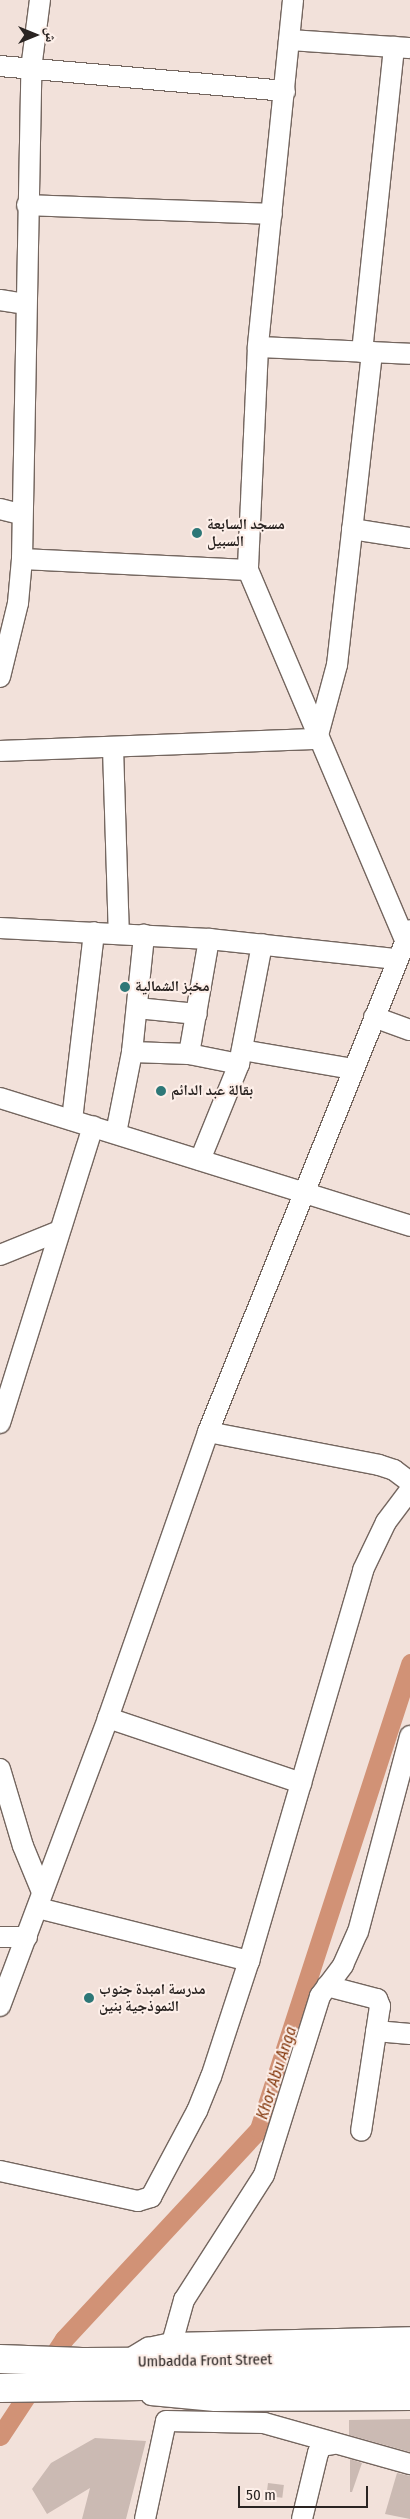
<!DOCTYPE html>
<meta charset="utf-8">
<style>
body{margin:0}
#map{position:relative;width:410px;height:2519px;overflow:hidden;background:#f2e1da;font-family:"Fira Sans Condensed","Noto Naskh Arabic",sans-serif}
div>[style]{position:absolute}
.canal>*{height:19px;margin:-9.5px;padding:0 9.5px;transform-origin:9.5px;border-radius:9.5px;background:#d19276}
.building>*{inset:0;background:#cbbab3;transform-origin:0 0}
.roads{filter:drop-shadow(1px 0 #74665f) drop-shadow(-1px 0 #74665f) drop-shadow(0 1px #74665f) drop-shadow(0 -1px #74665f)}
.street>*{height:20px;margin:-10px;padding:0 10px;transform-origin:10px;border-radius:10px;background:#fff}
.secondary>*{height:28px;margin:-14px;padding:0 14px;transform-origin:14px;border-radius:14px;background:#fff}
.dots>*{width:14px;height:14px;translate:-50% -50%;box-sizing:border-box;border:2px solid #fdefe9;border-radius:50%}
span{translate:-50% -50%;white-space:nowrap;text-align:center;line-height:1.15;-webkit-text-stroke:4px #fdefe9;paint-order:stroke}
.poi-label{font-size:15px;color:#2a2422;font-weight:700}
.left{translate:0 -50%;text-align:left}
.street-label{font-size:15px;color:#2a2422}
.water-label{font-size:16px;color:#83370c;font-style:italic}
.north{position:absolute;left:10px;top:10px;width:50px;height:50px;-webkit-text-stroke:4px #fdefe9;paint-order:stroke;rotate:90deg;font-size:14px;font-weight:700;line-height:20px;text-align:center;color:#2a2422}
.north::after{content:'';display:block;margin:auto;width:18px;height:22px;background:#2a2422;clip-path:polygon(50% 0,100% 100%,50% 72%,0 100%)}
.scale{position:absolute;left:238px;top:2486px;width:130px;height:22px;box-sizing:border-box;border:2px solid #2a2422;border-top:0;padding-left:6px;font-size:15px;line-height:18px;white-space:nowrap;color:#2a2422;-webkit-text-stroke:4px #fdefe9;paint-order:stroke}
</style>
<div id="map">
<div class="canal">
<div style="left:0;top:2436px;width:116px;rotate:-56.6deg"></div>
<div style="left:64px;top:2339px;width:287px;rotate:-47.1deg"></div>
<div style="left:259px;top:2129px;width:490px;rotate:-72deg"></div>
</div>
<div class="building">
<div style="clip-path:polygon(410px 2419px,410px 2452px,349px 2435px,349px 2420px)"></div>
<div style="clip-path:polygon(95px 2438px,146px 2441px,126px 2519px,82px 2519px,90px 2488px,47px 2514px,32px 2489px,51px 2463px)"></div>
<div style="clip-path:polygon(350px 2459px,362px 2463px,352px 2492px,350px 2492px)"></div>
<div style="clip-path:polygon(397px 2473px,410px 2476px,410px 2519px,385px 2514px)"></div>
<div style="left:268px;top:2483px;width:16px;height:13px;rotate:7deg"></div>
</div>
<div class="roads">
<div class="street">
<div style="left:293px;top:0;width:349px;rotate:95.8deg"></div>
<div style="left:258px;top:347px;width:223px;rotate:92.6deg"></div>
<div style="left:248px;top:570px;width:402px;rotate:67deg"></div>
<div style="left:289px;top:40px;width:121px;rotate:3.8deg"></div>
<div style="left:0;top:66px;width:286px;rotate:5deg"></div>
<div style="left:27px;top:205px;width:245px;rotate:2.1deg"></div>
<div style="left:0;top:300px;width:25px;rotate:9deg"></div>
<div style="left:258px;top:347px;width:152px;rotate:2.6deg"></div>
<div style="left:362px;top:352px;width:307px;rotate:-84deg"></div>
<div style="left:0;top:509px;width:21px;rotate:14deg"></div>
<div style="left:352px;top:529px;width:59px;rotate:8.8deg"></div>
<div style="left:22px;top:559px;width:226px;rotate:2.8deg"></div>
<div style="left:0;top:677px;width:76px;rotate:-76.3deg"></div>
<div style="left:18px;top:603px;width:44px;rotate:-84.8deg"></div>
<div style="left:22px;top:559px;width:490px;rotate:-88.9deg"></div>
<div style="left:31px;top:69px;width:70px;rotate:-82.6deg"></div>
<div style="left:113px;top:748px;width:186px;rotate:88.2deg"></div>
<div style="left:0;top:751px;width:317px;rotate:-2.2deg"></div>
<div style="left:317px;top:739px;width:77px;rotate:-74.9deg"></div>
<div style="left:337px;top:665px;width:315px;rotate:-83.6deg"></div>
<div style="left:0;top:928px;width:209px;rotate:3deg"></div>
<div style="left:209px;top:939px;width:189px;rotate:6.1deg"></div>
<div style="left:137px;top:1008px;width:60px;rotate:5.7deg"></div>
<div style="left:374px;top:1017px;width:38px;rotate:20deg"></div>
<div style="left:242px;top:1050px;width:113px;rotate:9.7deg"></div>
<div style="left:132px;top:1052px;width:57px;rotate:2deg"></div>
<div style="left:189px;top:1054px;width:51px;rotate:11.3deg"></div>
<div style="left:189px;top:1054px;width:117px;rotate:-80.1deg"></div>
<div style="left:0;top:1098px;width:430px;rotate:17.3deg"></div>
<div style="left:72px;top:1120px;width:189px;rotate:-83.3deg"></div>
<div style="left:116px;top:1133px;width:83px;rotate:-78.8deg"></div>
<div style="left:132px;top:1052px;width:118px;rotate:-84.1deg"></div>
<div style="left:200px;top:1160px;width:104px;rotate:-67.9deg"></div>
<div style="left:239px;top:1064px;width:122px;rotate:-79.1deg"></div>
<div style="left:0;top:1255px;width:64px;rotate:-22.1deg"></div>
<div style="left:0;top:1423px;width:311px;rotate:-72.6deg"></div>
<div style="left:208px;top:1432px;width:174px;rotate:10.9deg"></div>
<div style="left:379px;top:1465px;width:16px;rotate:18deg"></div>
<div style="left:394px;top:1470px;width:20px;rotate:37deg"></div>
<div style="left:108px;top:1718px;width:204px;rotate:18.6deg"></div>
<div style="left:0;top:1769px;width:80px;rotate:73.4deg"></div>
<div style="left:23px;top:1846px;width:50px;rotate:67.6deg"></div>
<div style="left:38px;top:1908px;width:218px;rotate:14.1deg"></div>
<div style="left:0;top:1937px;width:27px"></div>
<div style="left:327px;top:1986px;width:52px;rotate:14.6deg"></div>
<div style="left:377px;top:1999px;width:8px;rotate:67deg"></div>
<div style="left:380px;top:2006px;width:126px;rotate:98.6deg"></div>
<div style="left:0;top:2006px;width:308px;rotate:-69.4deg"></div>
<div style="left:108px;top:1718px;width:303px;rotate:-70.7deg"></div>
<div style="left:208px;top:1432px;width:541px;rotate:-68.08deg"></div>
<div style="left:376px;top:2031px;width:34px;rotate:5deg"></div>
<div style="left:0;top:2171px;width:141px;rotate:12.3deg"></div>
<div style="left:138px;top:2201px;width:14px;rotate:-17deg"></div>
<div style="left:151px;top:2197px;width:98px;rotate:-61.9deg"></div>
<div style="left:197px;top:2111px;width:37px;rotate:-68deg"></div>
<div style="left:211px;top:2077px;width:122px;rotate:-71.9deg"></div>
<div style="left:249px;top:1961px;width:407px;rotate:-73.7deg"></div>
<div style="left:363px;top:1570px;width:53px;rotate:-64.4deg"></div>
<div style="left:386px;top:1522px;width:40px;rotate:-53deg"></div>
<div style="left:172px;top:2343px;width:45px;rotate:-74.4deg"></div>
<div style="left:184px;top:2300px;width:148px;rotate:-57.4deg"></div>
<div style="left:264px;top:2175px;width:188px;rotate:-72.6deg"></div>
<div style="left:320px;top:1996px;width:39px;rotate:-53deg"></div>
<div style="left:343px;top:1965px;width:36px;rotate:-66deg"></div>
<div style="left:358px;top:1932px;width:203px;rotate:-75.1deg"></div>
<div style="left:126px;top:2361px;width:26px;rotate:-31deg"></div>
<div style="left:148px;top:2348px;width:25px;rotate:-12deg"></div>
<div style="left:172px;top:2343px;width:238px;rotate:-1.4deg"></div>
<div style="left:151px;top:2395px;width:64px;rotate:5.4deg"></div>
<div style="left:215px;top:2401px;width:195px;rotate:-0.3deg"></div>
<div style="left:145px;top:2519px;width:100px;rotate:-77.9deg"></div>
<div style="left:166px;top:2421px;width:98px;rotate:1.2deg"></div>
<div style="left:264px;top:2423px;width:152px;rotate:15.7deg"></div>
<div style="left:302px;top:2519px;width:68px;rotate:-76.4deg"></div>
<div style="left:318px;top:2453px;width:8px;rotate:-67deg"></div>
<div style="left:321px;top:2446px;width:12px;rotate:-9deg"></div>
</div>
<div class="secondary">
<div style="left:0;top:2359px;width:82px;rotate:2.1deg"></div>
<div style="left:82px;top:2362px;width:328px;rotate:-0.2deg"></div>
<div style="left:0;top:2388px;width:410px;rotate:-0.8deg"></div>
</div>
</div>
<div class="dots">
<div style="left:197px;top:533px;background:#2d7777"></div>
<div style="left:125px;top:987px;background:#2d7777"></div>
<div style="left:161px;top:1091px;background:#2d7777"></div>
<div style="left:89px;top:1998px;background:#2d7777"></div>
</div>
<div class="poi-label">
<span class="left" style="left:207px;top:533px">مسجد السابعة<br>السبيل</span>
<span class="left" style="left:135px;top:987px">مخبز الشمالية</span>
<span class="left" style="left:171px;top:1091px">بقالة عبد الدائم</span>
<span class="left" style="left:99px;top:1998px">مدرسة امبدة جنوب<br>النموذجية بنين</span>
</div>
<div class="street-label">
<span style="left:205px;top:2361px;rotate:-1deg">Umbadda Front Street</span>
</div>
<div class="water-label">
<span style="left:277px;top:2073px;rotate:-72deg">Khor Abu Anga</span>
</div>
<div class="north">ش</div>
<div class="scale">50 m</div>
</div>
